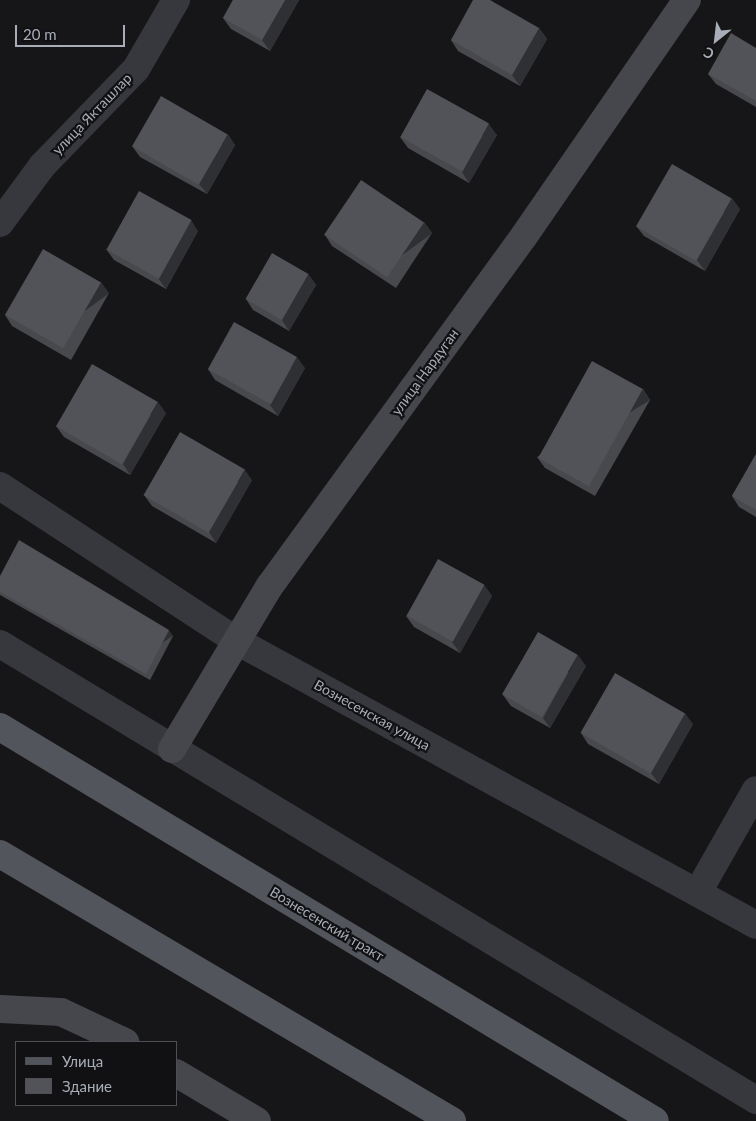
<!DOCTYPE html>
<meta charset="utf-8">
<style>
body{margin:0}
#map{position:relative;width:756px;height:1121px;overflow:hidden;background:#161618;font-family:Lato,sans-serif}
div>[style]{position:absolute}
.street>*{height:28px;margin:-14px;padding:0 14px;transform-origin:14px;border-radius:14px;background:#37383d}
.secondary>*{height:28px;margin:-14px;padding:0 14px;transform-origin:14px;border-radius:14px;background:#45474d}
.primary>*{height:28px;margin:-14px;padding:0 14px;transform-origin:14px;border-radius:14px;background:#53555c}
.wall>*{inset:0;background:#47494d}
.shaded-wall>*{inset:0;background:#2f3033;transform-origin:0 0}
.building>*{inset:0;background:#525359;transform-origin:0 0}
span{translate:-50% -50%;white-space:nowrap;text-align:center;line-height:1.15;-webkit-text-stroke:4.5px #111113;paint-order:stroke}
.street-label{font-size:14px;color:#a8adb8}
.legend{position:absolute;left:15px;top:1041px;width:162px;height:65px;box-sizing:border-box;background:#111113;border:1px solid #4d4f55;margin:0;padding:6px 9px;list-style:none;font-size:15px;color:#a8adb8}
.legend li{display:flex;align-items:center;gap:10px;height:25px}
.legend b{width:25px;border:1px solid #4d4f55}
.north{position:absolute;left:691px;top:15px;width:50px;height:50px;-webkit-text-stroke:4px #111113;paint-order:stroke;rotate:209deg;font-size:14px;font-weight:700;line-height:20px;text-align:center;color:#a8adb8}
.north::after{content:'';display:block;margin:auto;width:18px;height:22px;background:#a8adb8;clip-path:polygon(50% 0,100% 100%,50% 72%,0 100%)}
.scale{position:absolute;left:15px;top:25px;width:110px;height:22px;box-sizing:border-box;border:2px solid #a8adb8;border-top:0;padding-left:6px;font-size:15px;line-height:18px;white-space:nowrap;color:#a8adb8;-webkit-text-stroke:4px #111113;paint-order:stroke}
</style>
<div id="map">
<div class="street">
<div style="left:0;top:223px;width:71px;rotate:-53.6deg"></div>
<div style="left:42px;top:166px;width:135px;rotate:-45.9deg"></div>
<div style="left:136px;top:69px;width:80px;rotate:-59.9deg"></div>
<div style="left:0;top:486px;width:281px;rotate:33.2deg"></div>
<div style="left:235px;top:640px;width:594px;rotate:28.68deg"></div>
<div style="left:0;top:644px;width:883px;rotate:31.1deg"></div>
<div style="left:698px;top:892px;width:117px;rotate:-60.4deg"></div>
</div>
<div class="secondary">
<div style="left:172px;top:749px;width:189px;rotate:-59.1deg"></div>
<div style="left:269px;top:587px;width:434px;rotate:-54deg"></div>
<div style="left:524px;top:236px;width:287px;rotate:-55.4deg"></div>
<div style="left:0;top:1009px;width:61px;rotate:2.8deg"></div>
<div style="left:61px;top:1012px;width:71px;rotate:25.1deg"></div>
<div style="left:176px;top:1073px;width:94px;rotate:30.7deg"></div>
</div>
<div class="primary">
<div style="left:0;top:727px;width:764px;rotate:31.03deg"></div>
<div style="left:0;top:854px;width:525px;rotate:30.57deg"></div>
</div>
<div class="wall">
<div style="clip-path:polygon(233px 0,299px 0,270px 51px,231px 29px,223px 18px)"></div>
<div style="clip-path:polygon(539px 28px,547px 39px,520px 86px,458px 51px,451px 40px)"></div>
<div style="clip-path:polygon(756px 48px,756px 107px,716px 84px,708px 74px)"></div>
<div style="clip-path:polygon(497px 135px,469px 183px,408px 148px,400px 137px)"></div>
<div style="clip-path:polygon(235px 145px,207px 194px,140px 157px,132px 146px)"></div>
<div style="clip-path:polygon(740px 209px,705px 271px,644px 236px,636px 226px)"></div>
<div style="clip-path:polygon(424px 222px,432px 233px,396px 288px,332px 246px,325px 235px)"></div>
<div style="clip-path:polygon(198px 231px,166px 289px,114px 260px,106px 249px)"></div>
<div style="clip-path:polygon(308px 274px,316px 285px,289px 331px,253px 310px,246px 299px)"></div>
<div style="clip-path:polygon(109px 293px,71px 360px,12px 326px,5px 315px)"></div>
<div style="clip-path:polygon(305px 368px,278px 416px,215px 380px,208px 369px)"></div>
<div style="clip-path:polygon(643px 389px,650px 400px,595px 496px,545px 468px,537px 457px)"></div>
<div style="clip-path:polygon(166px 413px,130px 475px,64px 437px,56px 426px)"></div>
<div style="clip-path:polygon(756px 454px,756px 517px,739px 507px,732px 496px)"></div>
<div style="clip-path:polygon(252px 480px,216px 543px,152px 506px,144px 495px)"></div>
<div style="clip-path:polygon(0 576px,173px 636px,150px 680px,0 595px)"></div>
<div style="clip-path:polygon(484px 585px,492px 596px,460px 653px,414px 627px,406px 616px)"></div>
<div style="clip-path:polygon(586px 666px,550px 728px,511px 706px,503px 695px)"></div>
<div style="clip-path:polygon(693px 724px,659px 784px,588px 744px,581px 733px)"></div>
</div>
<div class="shaded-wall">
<div style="clip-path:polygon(285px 0,299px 0,270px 51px,262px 40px)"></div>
<div style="clip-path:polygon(539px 28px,547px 39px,520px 86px,512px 75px)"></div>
<div style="clip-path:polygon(489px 124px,497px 135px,469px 183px,462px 172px)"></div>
<div style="clip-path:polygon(228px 134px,235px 145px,207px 194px,199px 184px)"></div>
<div style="clip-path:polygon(732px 198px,740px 209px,705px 271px,697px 260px)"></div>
<div style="clip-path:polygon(191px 220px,198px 231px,166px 289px,158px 278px)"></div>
<div style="left:424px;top:222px;width:14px;height:66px;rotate:54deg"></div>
<div style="clip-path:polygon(308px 274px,316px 285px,289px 331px,282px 320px)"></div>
<div style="left:101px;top:282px;width:14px;height:77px;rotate:54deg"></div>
<div style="clip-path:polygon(297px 357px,305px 368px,278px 416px,270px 405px)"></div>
<div style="left:643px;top:389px;width:13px;height:111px;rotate:58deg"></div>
<div style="clip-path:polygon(158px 402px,166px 413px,130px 475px,123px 464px)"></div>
<div style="clip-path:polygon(245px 470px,252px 480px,216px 543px,209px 532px)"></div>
<div style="clip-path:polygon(484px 585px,492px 596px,460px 653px,452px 642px)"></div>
<div style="left:169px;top:630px;width:7px;height:50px;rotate:56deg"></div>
<div style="clip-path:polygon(578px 655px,586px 666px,550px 728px,543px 718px)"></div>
<div style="clip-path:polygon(685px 713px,693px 724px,659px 784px,651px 773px)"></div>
</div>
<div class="building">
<div style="clip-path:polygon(233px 0,285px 0,262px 40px,223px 18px)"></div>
<div style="clip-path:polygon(473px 0,490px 0,539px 28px,512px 75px,451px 40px)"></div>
<div style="clip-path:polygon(731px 33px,756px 48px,756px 101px,708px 74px)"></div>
<div style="left:427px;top:89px;width:71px;height:55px;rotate:29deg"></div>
<div style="left:161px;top:96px;width:77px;height:58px;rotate:30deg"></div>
<div style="left:672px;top:164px;width:69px;height:72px;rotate:30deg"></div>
<div style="left:361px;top:180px;width:76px;height:66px;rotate:34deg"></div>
<div style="left:139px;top:191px;width:60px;height:67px;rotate:29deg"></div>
<div style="left:43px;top:249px;width:67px;height:76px;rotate:30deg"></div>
<div style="left:272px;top:253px;width:42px;height:53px;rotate:30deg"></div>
<div style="left:234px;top:322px;width:72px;height:54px;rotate:29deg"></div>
<div style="left:592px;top:361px;width:58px;height:111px;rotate:29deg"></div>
<div style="left:92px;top:364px;width:76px;height:72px;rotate:30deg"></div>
<div style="left:180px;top:432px;width:75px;height:73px;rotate:30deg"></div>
<div style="clip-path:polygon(756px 454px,756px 510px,732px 496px)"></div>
<div style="clip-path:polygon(19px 540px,169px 630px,146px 674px,0 592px,0 576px)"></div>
<div style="left:438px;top:559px;width:53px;height:65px;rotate:29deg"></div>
<div style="left:538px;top:632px;width:46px;height:72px;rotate:30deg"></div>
<div style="left:615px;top:673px;width:81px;height:69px;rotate:30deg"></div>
</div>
<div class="street-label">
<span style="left:92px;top:114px;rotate:-46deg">улица Якташлар</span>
<span style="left:425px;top:372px;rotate:-54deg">улица Нардуган</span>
<span style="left:372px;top:715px;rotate:29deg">Вознесенская улица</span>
<span style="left:327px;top:924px;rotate:31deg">Вознесенский тракт</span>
</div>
<ul class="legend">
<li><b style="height:6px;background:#53555c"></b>Улица</li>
<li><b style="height:14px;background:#525359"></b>Здание</li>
</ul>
<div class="north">С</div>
<div class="scale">20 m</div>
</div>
